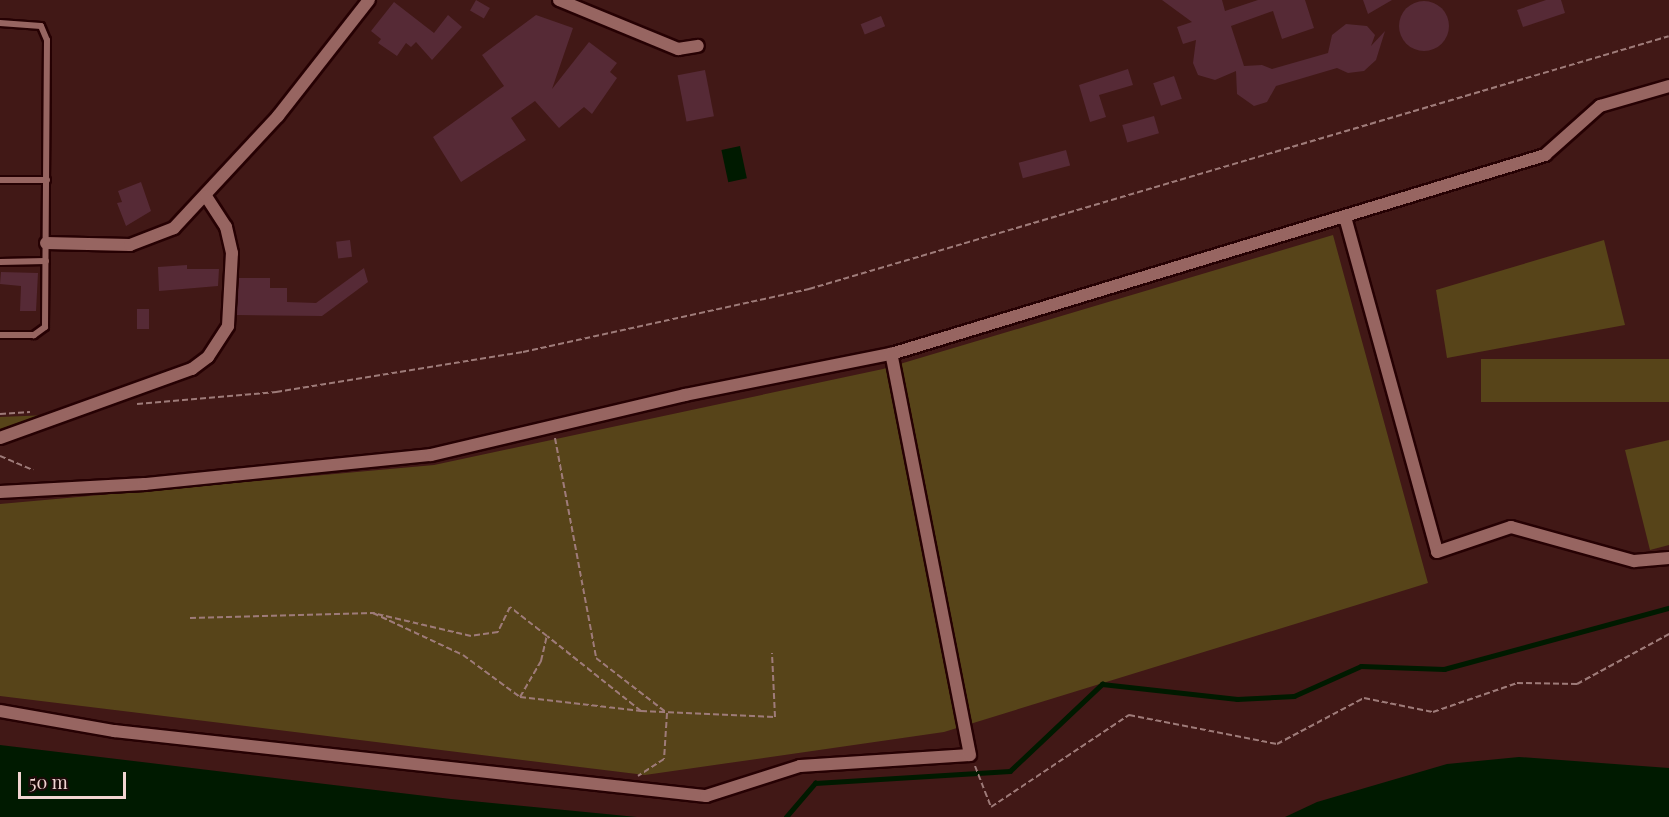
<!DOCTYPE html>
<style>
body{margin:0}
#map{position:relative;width:1669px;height:817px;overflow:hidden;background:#411816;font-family:"Playfair Display",serif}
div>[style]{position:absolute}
.green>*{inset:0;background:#574419;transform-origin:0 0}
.water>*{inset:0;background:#001a00;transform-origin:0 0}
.stream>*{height:4.5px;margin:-2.25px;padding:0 2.25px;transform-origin:2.25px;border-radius:2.25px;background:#001a00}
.building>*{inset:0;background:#562a36;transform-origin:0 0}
.round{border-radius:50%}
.path>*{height:2px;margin-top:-1px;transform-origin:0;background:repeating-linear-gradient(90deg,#9e7b79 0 6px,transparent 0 9px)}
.roads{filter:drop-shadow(2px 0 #260103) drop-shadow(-2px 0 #260103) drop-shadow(0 2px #260103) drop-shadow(0 -2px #260103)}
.service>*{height:6px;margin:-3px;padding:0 3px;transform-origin:3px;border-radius:3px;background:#976561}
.minor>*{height:12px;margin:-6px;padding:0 6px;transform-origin:6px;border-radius:6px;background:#976561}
span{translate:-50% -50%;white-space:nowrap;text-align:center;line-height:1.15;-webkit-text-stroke:4.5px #1c0a09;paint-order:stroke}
.scale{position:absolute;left:18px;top:772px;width:108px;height:27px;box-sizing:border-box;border:3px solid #f2d5d2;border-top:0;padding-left:8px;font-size:18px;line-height:21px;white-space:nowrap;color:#f2d5d2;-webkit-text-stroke:4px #1c0a09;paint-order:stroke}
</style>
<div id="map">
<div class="green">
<div style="clip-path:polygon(1333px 235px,1428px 583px,944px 732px,645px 775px,0 696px,0 504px,434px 465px,883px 369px)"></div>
<div style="clip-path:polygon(1604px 240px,1625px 325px,1447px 358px,1436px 290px)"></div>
<div style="left:1669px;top:359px;width:43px;height:188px;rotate:90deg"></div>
<div style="clip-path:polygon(49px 415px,0 435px,0 417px)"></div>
<div style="clip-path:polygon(1669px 440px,1669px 545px,1650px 550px,1625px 450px)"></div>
</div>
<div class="water">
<div style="left:740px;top:146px;width:33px;height:19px;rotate:78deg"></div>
<div style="clip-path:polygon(0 745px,451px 799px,637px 817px,0 817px)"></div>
<div style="clip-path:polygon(1519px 757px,1669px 768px,1669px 817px,1285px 817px,1317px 802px,1447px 764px)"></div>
</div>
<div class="stream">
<div style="left:786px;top:817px;width:45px;rotate:-49.5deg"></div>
<div style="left:815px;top:783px;width:195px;rotate:-3.5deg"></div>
<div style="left:1010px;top:771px;width:127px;rotate:-43.4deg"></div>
<div style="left:1102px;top:684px;width:136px;rotate:6.3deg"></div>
<div style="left:1237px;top:699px;width:57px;rotate:-3deg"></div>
<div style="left:1294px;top:696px;width:73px;rotate:-24.1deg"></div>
<div style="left:1361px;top:666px;width:83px;rotate:2.1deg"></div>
<div style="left:1444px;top:669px;width:233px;rotate:-15.2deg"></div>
</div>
<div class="building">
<div style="left:476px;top:0;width:16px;height:12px;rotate:30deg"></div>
<div style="clip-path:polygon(1162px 0,1222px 0,1225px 11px,1258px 0,1305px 0,1314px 28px,1282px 39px,1273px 11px,1231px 26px,1244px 66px,1262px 65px,1272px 69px,1328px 53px,1332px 35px,1346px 24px,1367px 26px,1375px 35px,1371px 46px,1385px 31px,1376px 60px,1364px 71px,1348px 73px,1337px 68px,1276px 86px,1267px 102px,1254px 106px,1237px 94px,1236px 71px,1215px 80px,1198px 75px,1193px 63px,1196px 40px,1183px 44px,1177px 27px,1192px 22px)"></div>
<div style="clip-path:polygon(1363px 0,1392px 0,1368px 14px)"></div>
<div style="clip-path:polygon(1546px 0,1561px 0,1565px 13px,1523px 27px,1517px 10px)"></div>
<div class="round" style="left:1399px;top:1px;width:50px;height:50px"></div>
<div style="clip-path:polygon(394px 2px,434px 33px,448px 15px,462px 27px,432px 60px,416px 42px,411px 47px,406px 43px,397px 56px,378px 43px,381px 39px,371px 31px)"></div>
<div style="clip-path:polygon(536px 15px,573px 28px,552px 89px,589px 42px,617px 63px,610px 72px,617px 78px,592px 114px,584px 107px,559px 128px,535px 101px,511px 118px,526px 140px,461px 182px,433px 137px,504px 86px,482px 55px)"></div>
<div style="left:881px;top:16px;width:11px;height:22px;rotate:68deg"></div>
<div style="clip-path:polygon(1128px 69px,1133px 85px,1099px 95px,1106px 117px,1090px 122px,1079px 85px)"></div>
<div style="left:705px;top:70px;width:47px;height:28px;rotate:79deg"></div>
<div style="left:1174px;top:76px;width:24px;height:22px;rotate:71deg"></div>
<div style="left:1154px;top:116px;width:18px;height:33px;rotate:74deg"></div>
<div style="left:1066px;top:150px;width:16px;height:49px;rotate:75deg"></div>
<div style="clip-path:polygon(141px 182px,151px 211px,126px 226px,117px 203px,122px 202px,118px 191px)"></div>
<div style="left:350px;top:240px;width:17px;height:14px;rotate:83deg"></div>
<div style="clip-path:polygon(187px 265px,187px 269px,219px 269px,218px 286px,159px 291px,158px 267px)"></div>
<div style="clip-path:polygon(364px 268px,368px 282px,322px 316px,237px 315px,239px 278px,270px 278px,270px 288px,287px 288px,287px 302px,316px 303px)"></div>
<div style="clip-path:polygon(1px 272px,38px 273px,36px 311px,20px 311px,21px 286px,0 284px)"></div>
<div style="left:137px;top:309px;width:12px;height:20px"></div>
</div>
<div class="path">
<div style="left:137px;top:404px;width:140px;rotate:-4.9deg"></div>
<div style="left:276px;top:392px;width:250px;rotate:-9.2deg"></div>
<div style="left:523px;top:352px;width:293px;rotate:-12.4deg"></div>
<div style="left:809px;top:289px;width:896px;rotate:-16.39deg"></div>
<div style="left:0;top:414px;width:30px;rotate:-4deg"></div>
<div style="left:555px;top:438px;width:224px;rotate:79.4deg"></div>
<div style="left:596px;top:658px;width:90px;rotate:37.8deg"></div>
<div style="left:667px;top:713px;width:46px;rotate:93.7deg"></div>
<div style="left:664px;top:759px;width:31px;rotate:147deg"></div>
<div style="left:0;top:456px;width:36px;rotate:23deg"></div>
<div style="left:190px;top:618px;width:183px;rotate:-1.6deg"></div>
<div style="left:373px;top:613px;width:99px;rotate:25deg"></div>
<div style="left:463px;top:655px;width:71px;rotate:36.4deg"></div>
<div style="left:520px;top:697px;width:42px;rotate:-59.7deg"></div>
<div style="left:541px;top:661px;width:26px;rotate:-77deg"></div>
<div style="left:547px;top:636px;width:47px;rotate:-141.9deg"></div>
<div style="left:510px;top:607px;width:28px;rotate:116deg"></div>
<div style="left:498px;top:632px;width:27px;rotate:172deg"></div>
<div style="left:471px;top:636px;width:101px;rotate:-166.8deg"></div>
<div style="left:520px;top:697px;width:122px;rotate:6.6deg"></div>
<div style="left:641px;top:711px;width:120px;rotate:-141.4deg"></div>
<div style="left:641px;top:711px;width:134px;rotate:2.6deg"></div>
<div style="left:775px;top:717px;width:64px;rotate:-92.7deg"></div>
<div style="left:975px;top:766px;width:44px;rotate:68.7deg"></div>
<div style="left:991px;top:807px;width:166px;rotate:-33.7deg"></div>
<div style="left:1129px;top:715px;width:151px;rotate:11.1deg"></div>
<div style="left:1277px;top:744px;width:98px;rotate:-27.9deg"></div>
<div style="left:1364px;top:698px;width:70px;rotate:11.5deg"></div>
<div style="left:1433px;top:712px;width:89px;rotate:-19deg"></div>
<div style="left:1517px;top:683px;width:60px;rotate:1deg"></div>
<div style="left:1577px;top:684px;width:105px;rotate:-28.5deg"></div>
</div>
<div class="roads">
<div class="service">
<div style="left:0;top:23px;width:41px;rotate:4.2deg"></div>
<div style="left:41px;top:26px;width:15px;rotate:67deg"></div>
<div style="left:47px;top:40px;width:287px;rotate:90.4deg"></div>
<div style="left:45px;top:327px;width:14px;rotate:144deg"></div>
<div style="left:34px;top:335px;width:34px;rotate:180deg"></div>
<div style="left:0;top:180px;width:47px"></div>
<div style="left:0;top:262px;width:46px;rotate:-1.2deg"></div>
</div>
<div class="minor">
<div style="left:559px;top:0;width:129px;rotate:22.4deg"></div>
<div style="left:678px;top:49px;width:20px;rotate:-9deg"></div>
<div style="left:1345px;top:217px;width:347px;rotate:74.6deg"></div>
<div style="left:1437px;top:552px;width:78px;rotate:-18.7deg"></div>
<div style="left:1511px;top:527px;width:128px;rotate:15.5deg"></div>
<div style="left:1634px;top:561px;width:35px;rotate:-5deg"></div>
<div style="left:46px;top:243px;width:84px;rotate:1.4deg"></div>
<div style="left:130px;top:245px;width:47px;rotate:-21.1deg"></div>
<div style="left:174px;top:228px;width:153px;rotate:-47.1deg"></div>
<div style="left:278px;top:116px;width:147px;rotate:-51.9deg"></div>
<div style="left:0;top:438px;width:204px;rotate:-19.8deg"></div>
<div style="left:192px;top:369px;width:20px;rotate:-37deg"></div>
<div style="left:208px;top:357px;width:37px;rotate:-57deg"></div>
<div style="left:228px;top:326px;width:73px;rotate:-86.9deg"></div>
<div style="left:232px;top:253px;width:27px;rotate:-103deg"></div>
<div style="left:226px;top:227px;width:37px;rotate:-123deg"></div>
<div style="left:0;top:492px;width:145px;rotate:-3.2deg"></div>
<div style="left:145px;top:484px;width:287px;rotate:-5.8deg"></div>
<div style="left:431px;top:455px;width:261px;rotate:-13.3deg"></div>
<div style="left:685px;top:395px;width:210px;rotate:-11.3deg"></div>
<div style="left:891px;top:354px;width:684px;rotate:-16.92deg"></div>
<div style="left:1545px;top:155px;width:74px;rotate:-41.7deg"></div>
<div style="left:1600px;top:106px;width:72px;rotate:-16.2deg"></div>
<div style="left:0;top:711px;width:116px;rotate:10deg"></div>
<div style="left:114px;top:731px;width:596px;rotate:6.27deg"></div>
<div style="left:706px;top:796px;width:99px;rotate:-17.7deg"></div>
<div style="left:800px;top:766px;width:170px;rotate:-3.7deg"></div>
<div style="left:970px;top:755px;width:409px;rotate:-101.1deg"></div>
</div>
</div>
<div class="scale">50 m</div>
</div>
